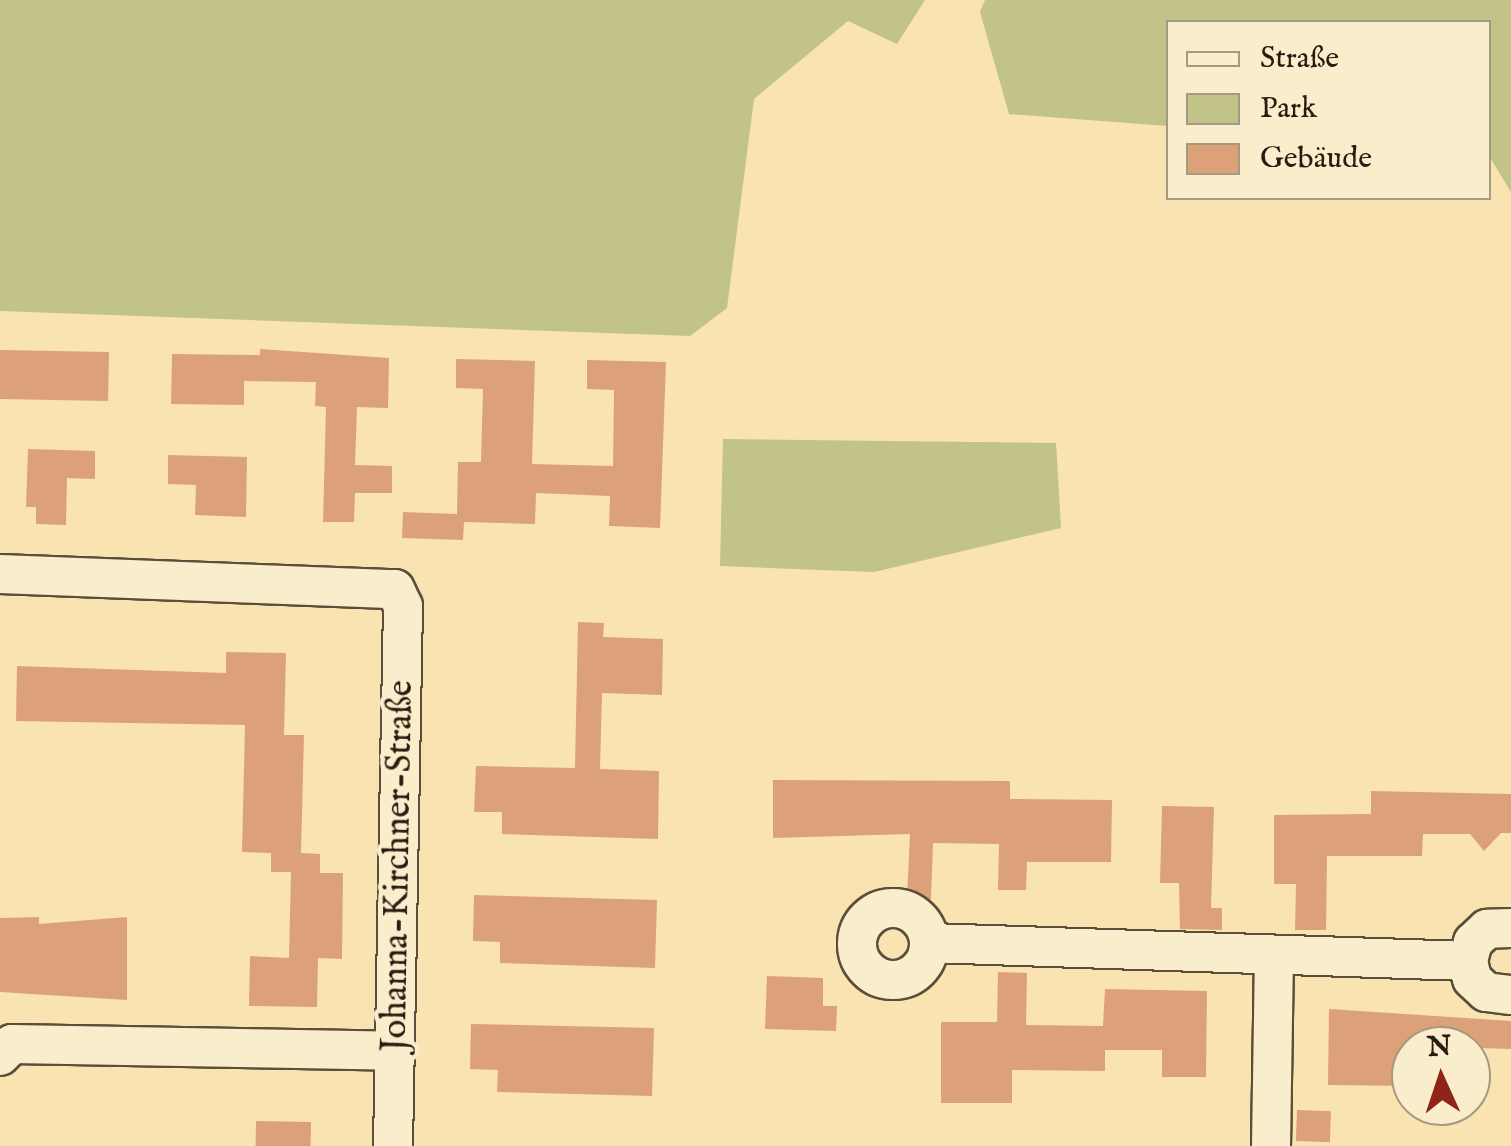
<!DOCTYPE html>
<meta charset="utf-8">
<style>
body{margin:0}
#map{position:relative;width:1511px;height:1146px;overflow:hidden;background:#f8e3b1;font-family:"IM FELL English",serif}
div>[style]{position:absolute}
.green>*{inset:0;background:#c1c389}
.building>*{inset:0;background:#dda17a;transform-origin:0 0}
.roads{filter:drop-shadow(2px 0 #5b4e3a) drop-shadow(-2px 0 #5b4e3a) drop-shadow(0 2px #5b4e3a) drop-shadow(0 -2px #5b4e3a)}
.street>*{height:38px;margin:-19px;padding:0 19px;transform-origin:19px;border-radius:19px;background:#faedcc}
.street>.ring{margin:-19px;padding:0;box-sizing:content-box;background:none;border:38px solid #faedcc;border-radius:50%}
span{translate:-50% -50%;white-space:nowrap;text-align:center;line-height:1.15;-webkit-text-stroke:9px #faedcc;paint-order:stroke}
.street-label{font-size:35px;color:#271c12}
.legend{position:absolute;left:1166px;top:20px;width:325px;height:180px;box-sizing:border-box;background:#faedcc;border:2px solid #a69982;margin:0;padding:12px 18px;list-style:none;font-size:30px;color:#271c12}
.legend li{display:flex;align-items:center;gap:20px;height:50px}
.legend b{width:50px;border:2px solid #a69982}
.north{position:absolute;left:1391px;top:1026px;width:100px;height:100px;box-sizing:border-box;background:#faedcc;border:2px solid #a69982;border-radius:50%;rotate:357deg;font-size:28px;font-weight:700;line-height:40px;text-align:center;color:#271c12}
.north::after{content:'';display:block;margin:auto;width:35px;height:45px;background:#8f2418;clip-path:polygon(50% 0,100% 100%,50% 72%,0 100%)}
</style>
<div id="map">
<div class="green">
<div style="clip-path:polygon(0 0,925px 0,897px 44px,848px 21px,754px 99px,727px 308px,690px 336px,0 311px)"></div>
<div style="clip-path:polygon(985px 0,1511px 0,1511px 192px,1489px 156px,1488px 22px,1168px 22px,1168px 126px,1009px 114px,980px 12px)"></div>
<div style="clip-path:polygon(723px 439px,1056px 443px,1061px 528px,874px 572px,720px 566px)"></div>
</div>
<div class="building">
<div style="clip-path:polygon(260px 349px,389px 358px,388px 408px,357px 407px,355px 465px,392px 466px,392px 493px,355px 493px,354px 522px,323px 522px,326px 407px,315px 406px,316px 382px,244px 381px,244px 405px,171px 404px,172px 354px,260px 355px)"></div>
<div style="left:0;top:350px;width:109px;height:49px;rotate:1deg"></div>
<div style="clip-path:polygon(456px 359px,535px 361px,532px 464px,613px 466px,614px 390px,587px 389px,587px 360px,666px 362px,660px 528px,609px 526px,610px 496px,536px 493px,535px 524px,464px 522px,463px 540px,402px 538px,403px 512px,457px 514px,458px 462px,481px 462px,483px 389px,456px 388px)"></div>
<div style="clip-path:polygon(28px 449px,95px 451px,95px 479px,67px 478px,66px 525px,36px 524px,36px 507px,26px 507px)"></div>
<div style="clip-path:polygon(168px 455px,247px 457px,246px 517px,195px 515px,196px 485px,168px 484px)"></div>
<div style="clip-path:polygon(578px 622px,604px 623px,603px 637px,663px 639px,662px 695px,602px 693px,600px 769px,659px 771px,658px 839px,502px 834px,502px 812px,474px 812px,476px 766px,575px 768px)"></div>
<div style="clip-path:polygon(226px 652px,286px 653px,284px 735px,304px 735px,301px 853px,320px 854px,320px 873px,343px 873px,342px 959px,318px 958px,317px 1007px,249px 1006px,250px 956px,289px 958px,291px 872px,271px 872px,271px 853px,242px 852px,245px 725px,16px 721px,17px 666px,226px 673px)"></div>
<div style="clip-path:polygon(773px 780px,1010px 781px,1010px 799px,1112px 800px,1111px 862px,1027px 862px,1026px 890px,998px 890px,999px 844px,933px 843px,931px 899px,907px 898px,910px 834px,773px 838px)"></div>
<div style="clip-path:polygon(1371px 791px,1511px 794px,1511px 833px,1501px 833px,1484px 851px,1470px 834px,1423px 834px,1422px 856px,1327px 856px,1326px 930px,1295px 930px,1296px 884px,1274px 884px,1274px 815px,1371px 814px)"></div>
<div style="clip-path:polygon(1162px 806px,1214px 807px,1211px 908px,1222px 908px,1222px 930px,1180px 929px,1179px 883px,1160px 883px)"></div>
<div style="clip-path:polygon(474px 895px,657px 900px,655px 968px,500px 963px,500px 942px,473px 941px)"></div>
<div style="clip-path:polygon(39px 917px,39px 924px,127px 917px,127px 1000px,0 992px,0 918px)"></div>
<div style="clip-path:polygon(998px 972px,1027px 973px,1026px 1025px,1103px 1026px,1105px 989px,1207px 991px,1206px 1077px,1162px 1077px,1162px 1050px,1105px 1050px,1105px 1071px,1012px 1070px,1012px 1103px,941px 1103px,941px 1022px,997px 1022px)"></div>
<div style="clip-path:polygon(767px 976px,823px 978px,823px 1006px,837px 1006px,836px 1031px,765px 1029px)"></div>
<div style="clip-path:polygon(1329px 1009px,1511px 1021px,1511px 1049px,1411px 1046px,1411px 1086px,1328px 1085px)"></div>
<div style="clip-path:polygon(471px 1024px,654px 1028px,652px 1096px,497px 1092px,498px 1070px,470px 1069px)"></div>
<div style="left:1297px;top:1110px;width:34px;height:31px;rotate:2deg"></div>
<div style="left:256px;top:1121px;width:55px;height:25px;rotate:1deg"></div>
</div>
<div class="roads">
<div class="street">
<div style="left:0;top:574px;width:395px;rotate:2.2deg"></div>
<div style="left:395px;top:589px;width:19px;rotate:65deg"></div>
<div style="left:403px;top:606px;width:540px;rotate:91.06deg"></div>
<div class="ring" style="left:857px;top:908px;width:34px;height:34px"></div>
<div style="left:1511px;top:928px;width:24px;rotate:178deg"></div>
<div style="left:1487px;top:929px;width:19px;rotate:137deg"></div>
<div style="left:1473px;top:942px;width:20px;rotate:105deg"></div>
<div style="left:1468px;top:961px;width:18px;rotate:77deg"></div>
<div style="left:1472px;top:979px;width:19px;rotate:43deg"></div>
<div style="left:1486px;top:992px;width:25px;rotate:7deg"></div>
<div style="left:930px;top:943px;width:538px;rotate:1.92deg"></div>
<div style="left:0;top:1056px;width:17px;rotate:-45deg"></div>
<div style="left:12px;top:1044px;width:384px;rotate:1deg"></div>
<div style="left:1271px;top:1146px;width:191px;rotate:-89.1deg"></div>
</div>
</div>
<div class="street-label">
<span style="left:399px;top:866px;rotate:-89deg">Johanna-Kirchner-Straße</span>
</div>
<ul class="legend">
<li><b style="height:12px;background:#faedcc"></b>Straße</li>
<li><b style="height:28px;background:#c1c389"></b>Park</li>
<li><b style="height:28px;background:#dda17a"></b>Gebäude</li>
</ul>
<div class="north">N</div>
</div>
